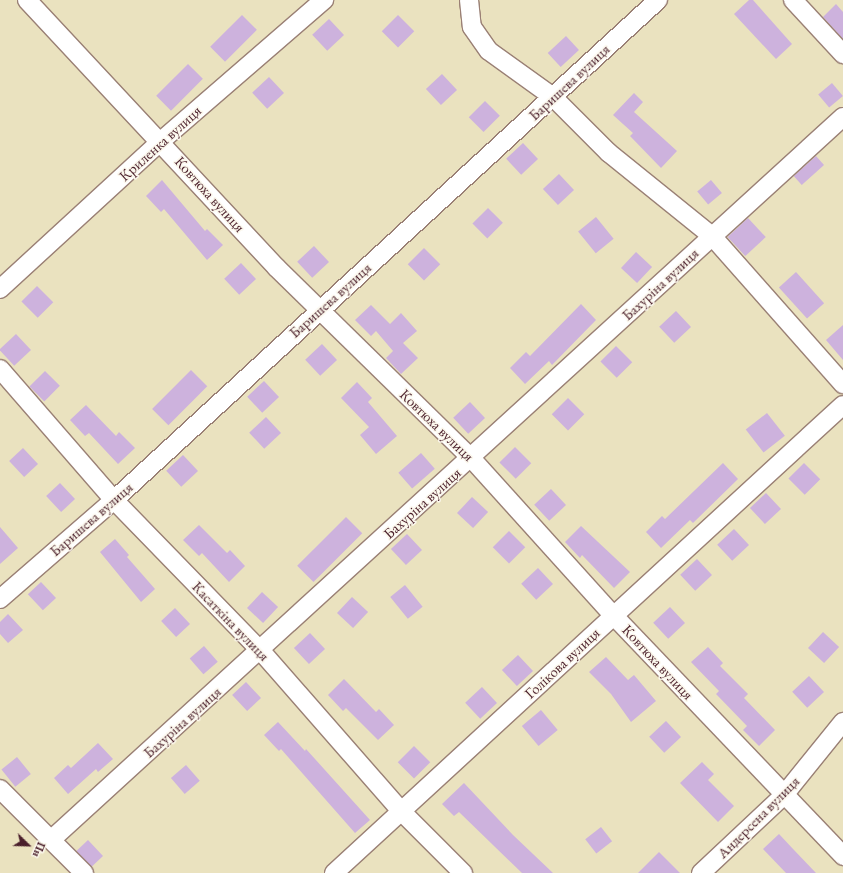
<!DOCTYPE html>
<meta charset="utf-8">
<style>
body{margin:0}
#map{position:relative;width:843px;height:873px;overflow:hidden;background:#eae2bf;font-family:"EB Garamond",serif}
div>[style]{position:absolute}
.building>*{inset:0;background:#cdb2dd;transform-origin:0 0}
.roads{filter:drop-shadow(1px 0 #9a8075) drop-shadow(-1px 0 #9a8075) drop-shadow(0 1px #9a8075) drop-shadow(0 -1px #9a8075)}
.street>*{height:18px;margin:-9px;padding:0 9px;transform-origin:9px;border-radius:9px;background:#fff}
span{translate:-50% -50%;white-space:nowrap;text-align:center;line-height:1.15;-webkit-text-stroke:3px #fbf7ec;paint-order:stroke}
.street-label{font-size:15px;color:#4a1f2b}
.north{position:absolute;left:8px;top:825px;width:40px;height:40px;-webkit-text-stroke:3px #fbf7ec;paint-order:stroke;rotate:113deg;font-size:11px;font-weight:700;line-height:16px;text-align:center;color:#4a1f2b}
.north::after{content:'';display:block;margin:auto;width:14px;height:18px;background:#4a1f2b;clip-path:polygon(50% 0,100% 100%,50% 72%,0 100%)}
</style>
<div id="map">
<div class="building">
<div style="clip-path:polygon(749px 0,753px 0,792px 44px,776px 59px,734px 14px)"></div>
<div style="clip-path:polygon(836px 4px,843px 12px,843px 39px,823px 17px)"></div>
<div style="left:242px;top:15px;width:21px;height:45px;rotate:45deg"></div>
<div style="left:398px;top:15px;width:23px;height:23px;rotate:45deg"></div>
<div style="left:329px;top:19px;width:22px;height:23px;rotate:47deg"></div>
<div style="left:566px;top:36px;width:19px;height:25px;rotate:47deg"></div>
<div style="left:188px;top:64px;width:21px;height:45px;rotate:45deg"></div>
<div style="left:442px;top:74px;width:22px;height:22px;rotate:47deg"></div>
<div style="left:269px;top:77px;width:22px;height:23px;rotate:47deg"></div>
<div style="left:832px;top:83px;width:17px;height:18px;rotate:50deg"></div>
<div style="clip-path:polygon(634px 93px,643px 102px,634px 112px,677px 151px,661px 168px,630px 136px,633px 133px,613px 115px)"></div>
<div style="left:485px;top:101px;width:21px;height:23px;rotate:45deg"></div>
<div style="left:523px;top:143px;width:22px;height:23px;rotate:47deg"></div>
<div style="left:816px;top:156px;width:12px;height:30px;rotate:48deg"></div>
<div style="left:559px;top:174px;width:22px;height:22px;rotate:47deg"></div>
<div style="clip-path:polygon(162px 180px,205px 231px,207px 229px,223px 245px,207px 260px,164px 209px,161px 212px,146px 196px)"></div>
<div style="left:711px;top:180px;width:17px;height:18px;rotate:50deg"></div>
<div style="left:488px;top:208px;width:21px;height:22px;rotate:45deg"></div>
<div style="left:596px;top:217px;width:28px;height:23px;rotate:51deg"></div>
<div style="left:748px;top:218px;width:26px;height:28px;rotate:47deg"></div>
<div style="left:314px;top:246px;width:22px;height:23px;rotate:47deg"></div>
<div style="left:424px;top:248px;width:23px;height:23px;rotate:45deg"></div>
<div style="left:636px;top:252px;width:22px;height:22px;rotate:43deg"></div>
<div style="left:241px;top:263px;width:22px;height:23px;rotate:47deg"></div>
<div style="left:796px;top:272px;width:42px;height:23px;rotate:48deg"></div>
<div style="left:37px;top:286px;width:23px;height:22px;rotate:45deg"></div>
<div style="clip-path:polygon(581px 304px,596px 320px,552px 365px,549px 361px,525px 384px,510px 368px,526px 352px,530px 356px)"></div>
<div style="clip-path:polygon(371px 305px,390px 324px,401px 313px,417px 331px,403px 343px,418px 358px,401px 374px,386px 358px,393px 351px,376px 331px,371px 336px,355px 320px)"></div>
<div style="left:676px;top:311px;width:22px;height:23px;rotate:47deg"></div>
<div style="clip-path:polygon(843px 325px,843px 360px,826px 340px)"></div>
<div style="left:16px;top:334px;width:22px;height:23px;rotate:47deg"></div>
<div style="left:322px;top:344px;width:22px;height:23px;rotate:47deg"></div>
<div style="left:616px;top:346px;width:23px;height:22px;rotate:45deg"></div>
<div style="left:191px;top:370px;width:23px;height:55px;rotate:45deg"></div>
<div style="left:45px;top:371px;width:21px;height:22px;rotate:45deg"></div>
<div style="left:264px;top:381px;width:22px;height:23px;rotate:47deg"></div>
<div style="clip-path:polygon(357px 382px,372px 398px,368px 402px,397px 436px,376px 454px,360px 435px,369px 427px,341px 398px)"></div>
<div style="left:568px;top:398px;width:23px;height:23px;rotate:45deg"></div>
<div style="left:470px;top:402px;width:22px;height:23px;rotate:47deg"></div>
<div style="clip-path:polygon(86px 405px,116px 436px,119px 432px,135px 448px,118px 464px,89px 433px,85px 436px,70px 420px)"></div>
<div style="left:767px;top:413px;width:29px;height:27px;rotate:52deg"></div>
<div style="left:266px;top:417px;width:22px;height:23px;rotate:47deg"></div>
<div style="left:515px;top:447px;width:23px;height:22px;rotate:45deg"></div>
<div style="left:23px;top:448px;width:22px;height:19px;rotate:47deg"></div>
<div style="left:421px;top:453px;width:21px;height:30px;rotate:49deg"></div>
<div style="left:183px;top:455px;width:22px;height:23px;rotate:47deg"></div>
<div style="clip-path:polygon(723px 463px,738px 479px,693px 523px,690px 520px,661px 548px,646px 532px,662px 516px,665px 519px)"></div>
<div style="left:804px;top:463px;width:23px;height:22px;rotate:45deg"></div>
<div style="left:60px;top:483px;width:22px;height:19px;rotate:47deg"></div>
<div style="left:551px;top:489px;width:22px;height:23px;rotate:47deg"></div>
<div style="left:766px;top:493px;width:22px;height:22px;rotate:47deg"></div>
<div style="left:472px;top:497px;width:22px;height:22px;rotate:43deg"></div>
<div style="left:346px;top:517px;width:23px;height:69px;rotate:45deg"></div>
<div style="clip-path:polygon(199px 525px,227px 553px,230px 550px,245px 566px,229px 582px,202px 553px,199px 556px,183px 540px)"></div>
<div style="clip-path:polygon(581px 526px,630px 572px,614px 588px,582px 555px,580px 558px,565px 542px)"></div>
<div style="clip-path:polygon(0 527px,18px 548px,0 564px)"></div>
<div style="left:734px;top:529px;width:22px;height:23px;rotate:47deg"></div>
<div style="left:509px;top:531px;width:23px;height:23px;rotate:45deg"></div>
<div style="left:407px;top:534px;width:22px;height:22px;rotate:47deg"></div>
<div style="clip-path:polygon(115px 539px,129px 555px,127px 557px,155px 589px,141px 602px,100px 552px)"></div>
<div style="left:697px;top:559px;width:22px;height:23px;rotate:47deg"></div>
<div style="left:538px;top:568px;width:22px;height:23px;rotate:47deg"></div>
<div style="left:41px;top:582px;width:22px;height:18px;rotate:47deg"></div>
<div style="left:405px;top:585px;width:28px;height:19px;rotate:51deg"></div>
<div style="left:262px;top:592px;width:22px;height:22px;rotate:43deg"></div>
<div style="left:352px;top:597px;width:22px;height:22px;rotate:43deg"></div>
<div style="left:670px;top:607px;width:22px;height:23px;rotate:47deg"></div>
<div style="left:175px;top:608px;width:22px;height:19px;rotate:47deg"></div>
<div style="clip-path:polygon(8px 614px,23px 630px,8px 643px,0 634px,0 622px)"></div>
<div style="left:823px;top:632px;width:22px;height:22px;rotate:43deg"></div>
<div style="left:310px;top:633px;width:22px;height:22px;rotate:47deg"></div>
<div style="left:204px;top:646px;width:21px;height:19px;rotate:49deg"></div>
<div style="clip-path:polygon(708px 647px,723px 663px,720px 666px,748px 694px,744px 698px,775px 730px,759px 746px,743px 730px,747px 726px,716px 694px,719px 691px,691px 662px)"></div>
<div style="left:518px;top:655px;width:22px;height:22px;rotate:47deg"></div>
<div style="clip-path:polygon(606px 657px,628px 680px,634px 675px,656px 701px,631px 722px,611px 694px,589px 672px)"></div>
<div style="left:809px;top:676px;width:22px;height:23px;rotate:47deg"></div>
<div style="clip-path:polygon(344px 679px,376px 712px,379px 709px,394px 725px,378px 740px,346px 708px,343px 711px,328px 695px)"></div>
<div style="left:246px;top:682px;width:22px;height:19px;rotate:47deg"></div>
<div style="left:482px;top:687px;width:22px;height:23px;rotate:47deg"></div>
<div style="left:541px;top:710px;width:26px;height:25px;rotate:50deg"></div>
<div style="left:666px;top:721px;width:22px;height:23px;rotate:47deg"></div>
<div style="clip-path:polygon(278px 722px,305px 751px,306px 749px,370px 820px,355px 833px,281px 749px,279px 751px,264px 735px)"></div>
<div style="clip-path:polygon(98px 743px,113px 759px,98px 772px,96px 769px,68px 794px,54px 778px,68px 765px,71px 768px)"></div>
<div style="left:414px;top:746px;width:23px;height:23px;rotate:45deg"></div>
<div style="left:17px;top:757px;width:22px;height:20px;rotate:51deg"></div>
<div style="clip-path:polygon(702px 762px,714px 774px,708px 780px,734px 806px,718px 822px,680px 783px)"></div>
<div style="left:186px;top:765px;width:21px;height:20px;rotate:49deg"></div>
<div style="clip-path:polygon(464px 783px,513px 835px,553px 873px,522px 873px,459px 812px,454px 816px,442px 804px)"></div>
<div style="left:601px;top:827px;width:18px;height:20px;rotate:52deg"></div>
<div style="clip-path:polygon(779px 834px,794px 850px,816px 873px,786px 873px,763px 849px)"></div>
<div style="left:88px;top:840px;width:22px;height:16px;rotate:47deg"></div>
<div style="clip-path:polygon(659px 852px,680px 873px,638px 873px)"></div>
</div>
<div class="roads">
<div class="street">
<div style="left:27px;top:0;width:367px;rotate:47deg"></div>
<div style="left:277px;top:268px;width:272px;rotate:44.4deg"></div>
<div style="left:471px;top:458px;width:213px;rotate:47.9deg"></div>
<div style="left:614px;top:616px;width:332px;rotate:46.3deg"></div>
<div style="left:469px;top:0;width:27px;rotate:84deg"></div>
<div style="left:472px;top:27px;width:29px;rotate:55deg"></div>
<div style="left:489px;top:51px;width:79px;rotate:35.7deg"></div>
<div style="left:553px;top:97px;width:79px;rotate:45deg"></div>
<div style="left:609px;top:153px;width:132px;rotate:38.9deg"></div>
<div style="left:712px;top:236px;width:198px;rotate:48.5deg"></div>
<div style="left:793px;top:0;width:74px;rotate:47.2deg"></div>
<div style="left:0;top:289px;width:219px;rotate:-42.6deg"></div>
<div style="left:161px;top:141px;width:216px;rotate:-40.9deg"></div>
<div style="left:0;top:369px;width:174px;rotate:49deg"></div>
<div style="left:114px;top:500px;width:211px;rotate:45.8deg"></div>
<div style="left:261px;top:651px;width:213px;rotate:48.8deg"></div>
<div style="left:401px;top:811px;width:88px;rotate:45deg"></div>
<div style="left:0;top:599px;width:151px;rotate:-41deg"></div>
<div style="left:114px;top:500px;width:739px;rotate:-42.59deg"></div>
<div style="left:0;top:789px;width:119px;rotate:45deg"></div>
<div style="left:52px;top:839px;width:1071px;rotate:-42.39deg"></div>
<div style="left:334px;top:873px;width:691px;rotate:-42.6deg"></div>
<div style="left:701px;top:873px;width:114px;rotate:-43.2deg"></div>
<div style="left:784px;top:795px;width:94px;rotate:-51.1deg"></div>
</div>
</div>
<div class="street-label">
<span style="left:569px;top:82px;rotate:-43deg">Баришева вулиця</span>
<span style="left:160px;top:143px;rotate:-42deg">Криленка вулиця</span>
<span style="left:210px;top:194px;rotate:48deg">Ковтюха вулиця</span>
<span style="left:660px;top:284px;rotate:-43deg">Бахуріна вулиця</span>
<span style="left:330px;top:300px;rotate:-42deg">Баришева вулиця</span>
<span style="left:437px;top:425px;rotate:44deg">Ковтюха вулиця</span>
<span style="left:422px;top:503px;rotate:-42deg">Бахуріна вулиця</span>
<span style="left:91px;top:519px;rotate:-41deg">Баришева вулиця</span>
<span style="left:231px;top:621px;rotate:46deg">Касаткіна вулиця</span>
<span style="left:658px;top:662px;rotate:47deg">Ковтюха вулиця</span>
<span style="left:562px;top:663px;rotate:-43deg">Голікова вулиця</span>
<span style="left:182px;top:722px;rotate:-42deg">Бахуріна вулиця</span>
<span style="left:758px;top:817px;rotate:-45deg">Андерсена вулиця</span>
</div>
<div class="north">Пн</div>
</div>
